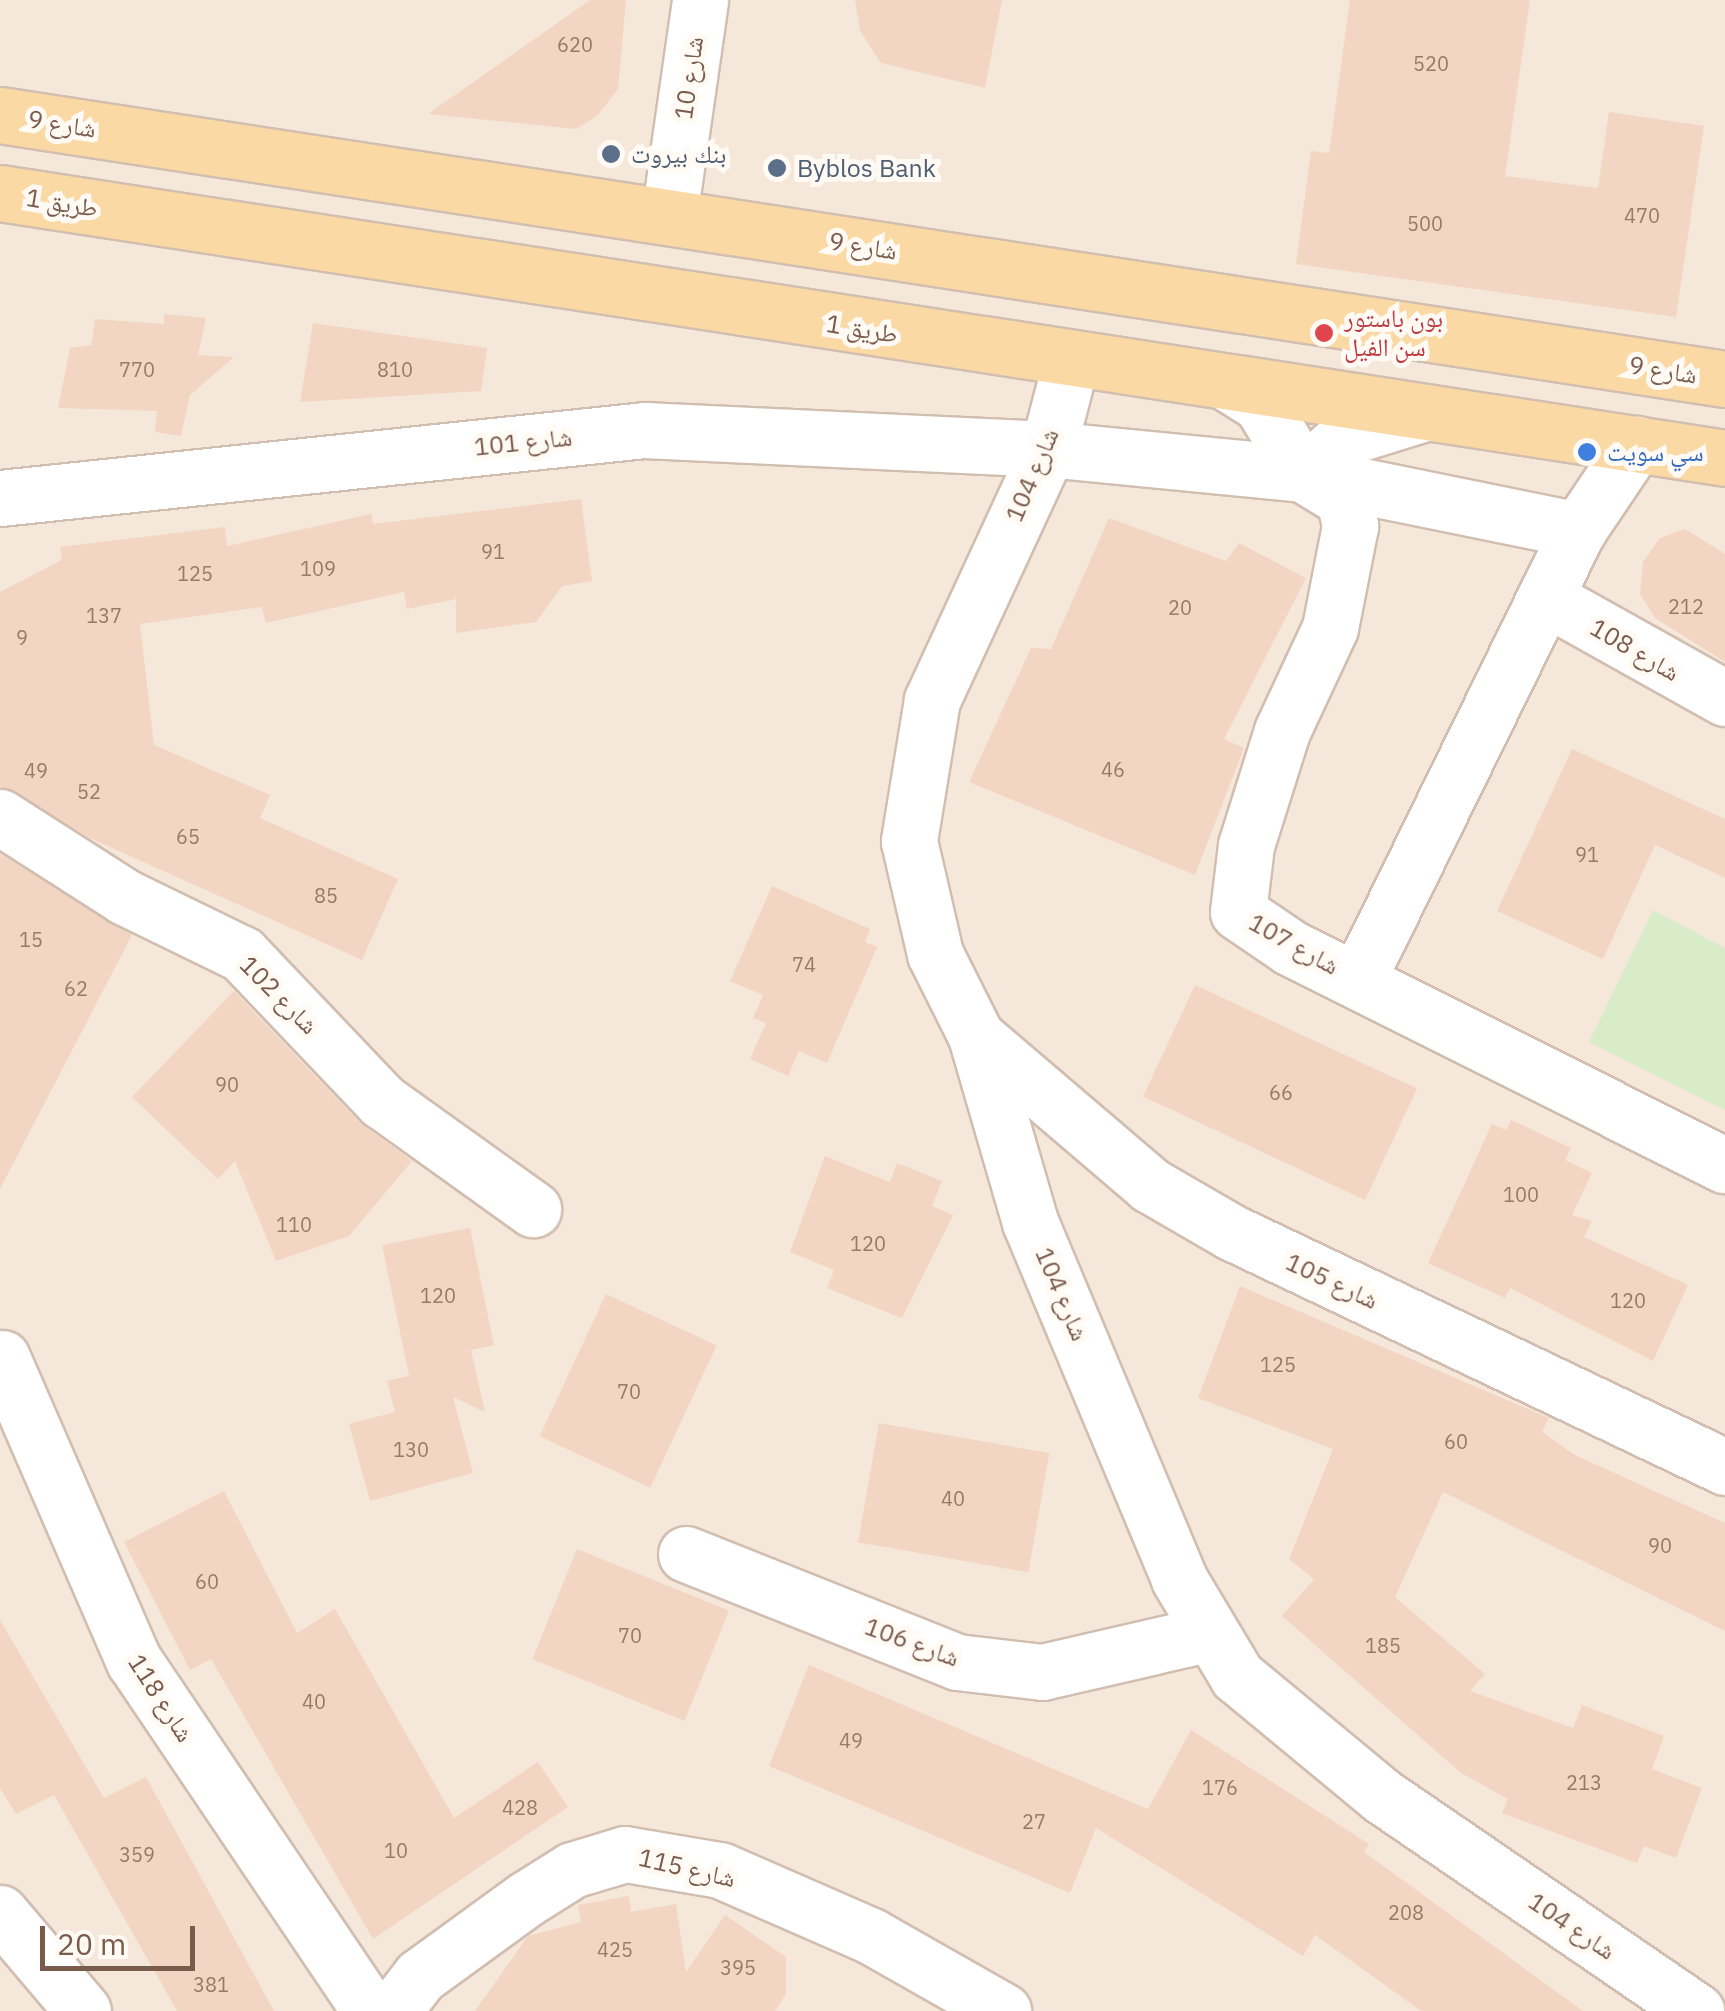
<!DOCTYPE html>
<meta charset="utf-8">
<style>
body{margin:0}
#map{position:relative;width:1725px;height:2011px;overflow:hidden;background:#fdf6ec;font-family:"IBM Plex Sans","Noto Naskh Arabic",sans-serif}
div>[style]{position:absolute}
.residential>*{inset:0;background:#f5e8da;transform-origin:0 0}
.green>*{inset:0;background:#d8ecc9}
.building>*{inset:0;background:#f3d5c3;transform-origin:0 0}
.roads{filter:drop-shadow(2px 0 #d1beb0) drop-shadow(-2px 0 #d1beb0) drop-shadow(0 2px #d1beb0) drop-shadow(0 -2px #d1beb0)}
.minor>*{height:55px;margin:-27.5px;padding:0 27.5px;transform-origin:27.5px;border-radius:27.5px;background:#fff}
.major>*{height:55px;margin:-27.5px;padding:0 27.5px;transform-origin:27.5px;border-radius:27.5px;background:#fbd9a5}
.dots>*{width:28px;height:28px;translate:-50% -50%;box-sizing:border-box;border:5px solid #fffaf3;border-radius:50%}
span{translate:-50% -50%;white-space:nowrap;text-align:center;line-height:1.15;-webkit-text-stroke:10px #fffaf3;paint-order:stroke}
.number-label{font-size:20px;color:#987a6a}
.number-label span{-webkit-text-stroke-width:0}
.street-label{font-size:25px;color:#7a5c4d}
.service-label{font-size:25px;color:#4e5e75}
.left{translate:0 -50%;text-align:left}
.health-label{font-size:25px;color:#be3a42}
.shop-label{font-size:25px;color:#366cbe}
.scale{position:absolute;left:40px;top:1926px;width:155px;height:45px;box-sizing:border-box;border:5px solid #7a5c4d;border-top:0;padding-left:12px;font-size:30px;line-height:35px;white-space:nowrap;color:#7a5c4d;-webkit-text-stroke:8px #fffaf3;paint-order:stroke}
</style>
<div id="map">
<div class="residential">
<div style="left:0;top:0;width:1725px;height:2011px"></div>
</div>
<div class="green">
<div style="clip-path:polygon(1653px 910px,1725px 948px,1725px 1110px,1589px 1042px)"></div>
</div>
<div class="building">
<div style="clip-path:polygon(590px 0,626px 0,618px 89px,597px 116px,576px 129px,428px 114px)"></div>
<div style="clip-path:polygon(855px 0,1002px 0,985px 88px,881px 63px,860px 31px)"></div>
<div style="clip-path:polygon(1350px 0,1530px 0,1505px 176px,1598px 188px,1609px 112px,1704px 126px,1676px 317px,1296px 264px,1311px 151px,1329px 153px)"></div>
<div style="clip-path:polygon(164px 314px,206px 318px,198px 355px,234px 357px,190px 395px,181px 436px,155px 432px,157px 411px,58px 408px,70px 348px,91px 345px,95px 319px,164px 324px)"></div>
<div style="clip-path:polygon(313px 323px,487px 348px,481px 391px,300px 402px)"></div>
<div style="clip-path:polygon(581px 499px,592px 581px,562px 586px,536px 622px,456px 633px,456px 599px,407px 609px,404px 592px,266px 623px,262px 607px,140px 624px,154px 745px,270px 795px,260px 818px,398px 879px,362px 960px,92px 839px,0 786px,0 592px,62px 560px,60px 547px,225px 527px,227px 546px,371px 514px,373px 524px)"></div>
<div style="clip-path:polygon(1109px 518px,1226px 561px,1239px 543px,1306px 578px,1224px 739px,1244px 748px,1195px 875px,969px 782px,1031px 648px,1051px 649px)"></div>
<div style="clip-path:polygon(1685px 529px,1725px 554px,1725px 662px,1655px 618px,1640px 594px,1643px 562px,1660px 538px)"></div>
<div style="clip-path:polygon(1572px 749px,1725px 819px,1725px 878px,1655px 845px,1603px 959px,1497px 911px)"></div>
<div style="clip-path:polygon(0 854px,132px 935px,0 1189px)"></div>
<div style="clip-path:polygon(772px 886px,870px 929px,865px 942px,877px 947px,827px 1063px,799px 1051px,788px 1076px,750px 1059px,766px 1023px,753px 1018px,763px 995px,730px 981px)"></div>
<div style="left:1195px;top:985px;width:245px;height:123px;rotate:25deg"></div>
<div style="clip-path:polygon(234px 991px,360px 1123px,412px 1161px,349px 1236px,276px 1261px,235px 1161px,218px 1179px,132px 1097px)"></div>
<div style="clip-path:polygon(1511px 1120px,1571px 1148px,1565px 1160px,1592px 1173px,1572px 1215px,1592px 1221px,1584px 1237px,1688px 1285px,1653px 1361px,1510px 1288px,1505px 1298px,1428px 1263px,1492px 1124px,1506px 1130px)"></div>
<div style="clip-path:polygon(825px 1156px,890px 1182px,897px 1163px,942px 1181px,932px 1206px,953px 1215px,902px 1318px,827px 1288px,834px 1270px,790px 1252px)"></div>
<div style="clip-path:polygon(470px 1228px,494px 1345px,471px 1350px,485px 1412px,453px 1397px,473px 1473px,370px 1501px,349px 1424px,395px 1412px,387px 1381px,409px 1376px,382px 1245px)"></div>
<div style="clip-path:polygon(1240px 1286px,1549px 1418px,1542px 1432px,1575px 1455px,1725px 1523px,1725px 1631px,1443px 1492px,1395px 1597px,1485px 1674px,1470px 1691px,1573px 1728px,1582px 1705px,1664px 1736px,1652px 1769px,1702px 1788px,1676px 1858px,1644px 1846px,1637px 1863px,1502px 1813px,1508px 1799px,1461px 1773px,1282px 1616px,1314px 1579px,1289px 1559px,1333px 1449px,1198px 1398px)"></div>
<div style="left:606px;top:1294px;width:122px;height:157px;rotate:25deg"></div>
<div style="left:879px;top:1423px;width:173px;height:121px;rotate:10deg"></div>
<div style="clip-path:polygon(224px 1491px,297px 1633px,335px 1609px,454px 1818px,538px 1762px,568px 1807px,373px 1939px,211px 1659px,190px 1670px,124px 1542px)"></div>
<div style="left:577px;top:1549px;width:164px;height:119px;rotate:22deg"></div>
<div style="clip-path:polygon(0 1620px,104px 1798px,146px 1777px,274px 2011px,177px 2011px,54px 1795px,16px 1814px,0 1788px)"></div>
<div style="clip-path:polygon(809px 1665px,1148px 1809px,1191px 1730px,1369px 1844px,1364px 1852px,1583px 2011px,1421px 2011px,1315px 1935px,1303px 1956px,1096px 1828px,1070px 1893px,769px 1766px)"></div>
<div style="clip-path:polygon(629px 1896px,631px 1912px,676px 1904px,686px 1972px,725px 1915px,786px 1957px,786px 1994px,775px 2011px,475px 2011px,528px 1936px,581px 1922px,578px 1905px)"></div>
</div>
<div class="roads">
<div class="minor">
<div style="left:669px;top:216px;width:218px;rotate:-81.8deg"></div>
<div style="left:1071px;top:361px;width:91px;rotate:104.6deg"></div>
<div style="left:1048px;top:449px;width:277px;rotate:114.8deg"></div>
<div style="left:932px;top:700px;width:143px;rotate:99.3deg"></div>
<div style="left:909px;top:841px;width:116px;rotate:77deg"></div>
<div style="left:935px;top:954px;width:92px;rotate:63.4deg"></div>
<div style="left:976px;top:1036px;width:194px;rotate:73.8deg"></div>
<div style="left:1030px;top:1222px;width:387px;rotate:67.3deg"></div>
<div style="left:1179px;top:1579px;width:113px;rotate:59.1deg"></div>
<div style="left:1237px;top:1676px;width:188px;rotate:39.6deg"></div>
<div style="left:1382px;top:1796px;width:381px;rotate:34.4deg"></div>
<div style="left:1229px;top:384px;width:38px;rotate:32deg"></div>
<div style="left:1261px;top:404px;width:82px;rotate:59deg"></div>
<div style="left:1303px;top:474px;width:48px;rotate:31.4deg"></div>
<div style="left:1344px;top:499px;width:28px;rotate:77deg"></div>
<div style="left:1350px;top:526px;width:104px;rotate:101.1deg"></div>
<div style="left:1330px;top:628px;width:114px;rotate:115deg"></div>
<div style="left:1282px;top:731px;width:120px;rotate:107.5deg"></div>
<div style="left:1246px;top:845px;width:67px;rotate:96.8deg"></div>
<div style="left:1238px;top:912px;width:64px;rotate:34.2deg"></div>
<div style="left:1291px;top:948px;width:485px;rotate:26.6deg"></div>
<div style="left:1303px;top:474px;width:55px;rotate:-41.3deg"></div>
<div style="left:1344px;top:438px;width:85px;rotate:-17.2deg"></div>
<div style="left:0;top:498px;width:649px;rotate:-6.02deg"></div>
<div style="left:645px;top:430px;width:403px;rotate:2.7deg"></div>
<div style="left:1048px;top:449px;width:256px;rotate:5.6deg"></div>
<div style="left:1303px;top:474px;width:281px;rotate:11.5deg"></div>
<div style="left:1546px;top:598px;width:205px;rotate:29.2deg"></div>
<div style="left:0;top:817px;width:148px;rotate:32.6deg"></div>
<div style="left:125px;top:897px;width:130px;rotate:26deg"></div>
<div style="left:242px;top:954px;width:203px;rotate:46.4deg"></div>
<div style="left:382px;top:1101px;width:186px;rotate:35.6deg"></div>
<div style="left:1358px;top:979px;width:500px;rotate:-63.9deg"></div>
<div style="left:1578px;top:530px;width:104px;rotate:-56deg"></div>
<div style="left:978px;top:1038px;width:226px;rotate:40.5deg"></div>
<div style="left:1150px;top:1185px;width:94px;rotate:30.1deg"></div>
<div style="left:1231px;top:1232px;width:547px;rotate:25.44deg"></div>
<div style="left:2px;top:1358px;width:331px;rotate:66.5deg"></div>
<div style="left:134px;top:1661px;width:422px;rotate:56deg"></div>
<div style="left:686px;top:1554px;width:292px;rotate:21.7deg"></div>
<div style="left:957px;top:1662px;width:86px;rotate:6.7deg"></div>
<div style="left:1042px;top:1672px;width:168px;rotate:-13deg"></div>
<div style="left:0;top:1913px;width:128px;rotate:49.7deg"></div>
<div style="left:393px;top:2011px;width:44px;rotate:-52.4deg"></div>
<div style="left:420px;top:1976px;width:131px;rotate:-36deg"></div>
<div style="left:526px;top:1899px;width:54px;rotate:-32.2deg"></div>
<div style="left:572px;top:1870px;width:55px;rotate:-16.8deg"></div>
<div style="left:625px;top:1854px;width:96px;rotate:9.6deg"></div>
<div style="left:720px;top:1870px;width:165px;rotate:23.6deg"></div>
<div style="left:871px;top:1936px;width:152px;rotate:29.6deg"></div>
</div>
<div class="major">
<div style="left:0;top:115px;width:1745px;rotate:8.7deg"></div>
<div style="left:0;top:193px;width:1745px;rotate:8.73deg"></div>
</div>
</div>
<div class="dots">
<div style="left:611px;top:154px;background:#5c6f8a"></div>
<div style="left:777px;top:168px;background:#5c6f8a"></div>
<div style="left:1324px;top:333px;background:#e0444e"></div>
<div style="left:1587px;top:452px;background:#3f7fe0"></div>
</div>
<div class="number-label">
<span style="left:575px;top:44px">620</span>
<span style="left:1431px;top:63px">520</span>
<span style="left:1642px;top:215px">470</span>
<span style="left:1425px;top:223px">500</span>
<span style="left:137px;top:369px">770</span>
<span style="left:395px;top:369px">810</span>
<span style="left:493px;top:551px">91</span>
<span style="left:318px;top:568px">109</span>
<span style="left:195px;top:573px">125</span>
<span style="left:1686px;top:606px">212</span>
<span style="left:1180px;top:607px">20</span>
<span style="left:104px;top:615px">137</span>
<span style="left:22px;top:637px">9</span>
<span style="left:1113px;top:769px">46</span>
<span style="left:36px;top:770px">49</span>
<span style="left:89px;top:791px">52</span>
<span style="left:188px;top:836px">65</span>
<span style="left:1587px;top:854px">91</span>
<span style="left:326px;top:895px">85</span>
<span style="left:31px;top:939px">15</span>
<span style="left:804px;top:964px">74</span>
<span style="left:76px;top:988px">62</span>
<span style="left:227px;top:1084px">90</span>
<span style="left:1281px;top:1092px">66</span>
<span style="left:1521px;top:1194px">100</span>
<span style="left:294px;top:1224px">110</span>
<span style="left:868px;top:1243px">120</span>
<span style="left:438px;top:1295px">120</span>
<span style="left:1628px;top:1300px">120</span>
<span style="left:1278px;top:1364px">125</span>
<span style="left:629px;top:1391px">70</span>
<span style="left:1456px;top:1441px">60</span>
<span style="left:411px;top:1449px">130</span>
<span style="left:953px;top:1498px">40</span>
<span style="left:1660px;top:1545px">90</span>
<span style="left:207px;top:1581px">60</span>
<span style="left:630px;top:1635px">70</span>
<span style="left:1383px;top:1645px">185</span>
<span style="left:314px;top:1701px">40</span>
<span style="left:851px;top:1740px">49</span>
<span style="left:1584px;top:1782px">213</span>
<span style="left:1220px;top:1787px">176</span>
<span style="left:520px;top:1807px">428</span>
<span style="left:1034px;top:1821px">27</span>
<span style="left:396px;top:1850px">10</span>
<span style="left:137px;top:1854px">359</span>
<span style="left:1406px;top:1912px">208</span>
<span style="left:615px;top:1949px">425</span>
<span style="left:738px;top:1967px">395</span>
<span style="left:211px;top:1984px">381</span>
</div>
<div class="street-label">
<span style="left:689px;top:78px;rotate:-82deg">شارع 10</span>
<span style="left:62px;top:124px;rotate:9deg">شارع 9</span>
<span style="left:62px;top:203px;rotate:9deg">طريق 1</span>
<span style="left:863px;top:246px;rotate:9deg">شارع 9</span>
<span style="left:862px;top:329px;rotate:9deg">طريق 1</span>
<span style="left:1663px;top:370px;rotate:9deg">شارع 9</span>
<span style="left:523px;top:442px;rotate:-6deg">شارع 101</span>
<span style="left:1032px;top:475px;rotate:-67deg">شارع 104</span>
<span style="left:1635px;top:650px;rotate:30deg">شارع 108</span>
<span style="left:1294px;top:944px;rotate:29deg">شارع 107</span>
<span style="left:279px;top:995px;rotate:45deg">شارع 102</span>
<span style="left:1332px;top:1281px;rotate:25deg">شارع 105</span>
<span style="left:1062px;top:1294px;rotate:67deg">شارع 104</span>
<span style="left:912px;top:1642px;rotate:20deg">شارع 106</span>
<span style="left:161px;top:1698px;rotate:57deg">شارع 118</span>
<span style="left:687px;top:1868px;rotate:13deg">شارع 115</span>
<span style="left:1572px;top:1926px;rotate:34deg">شارع 104</span>
</div>
<div class="service-label">
<span class="left" style="left:631px;top:154px">بنك بيروت</span>
<span class="left" style="left:797px;top:168px">Byblos Bank</span>
</div>
<div class="health-label">
<span class="left" style="left:1344px;top:333px">بون باستور<br>سن الفيل</span>
</div>
<div class="shop-label">
<span class="left" style="left:1607px;top:452px">سي سويت</span>
</div>
<div class="scale">20 m</div>
</div>
